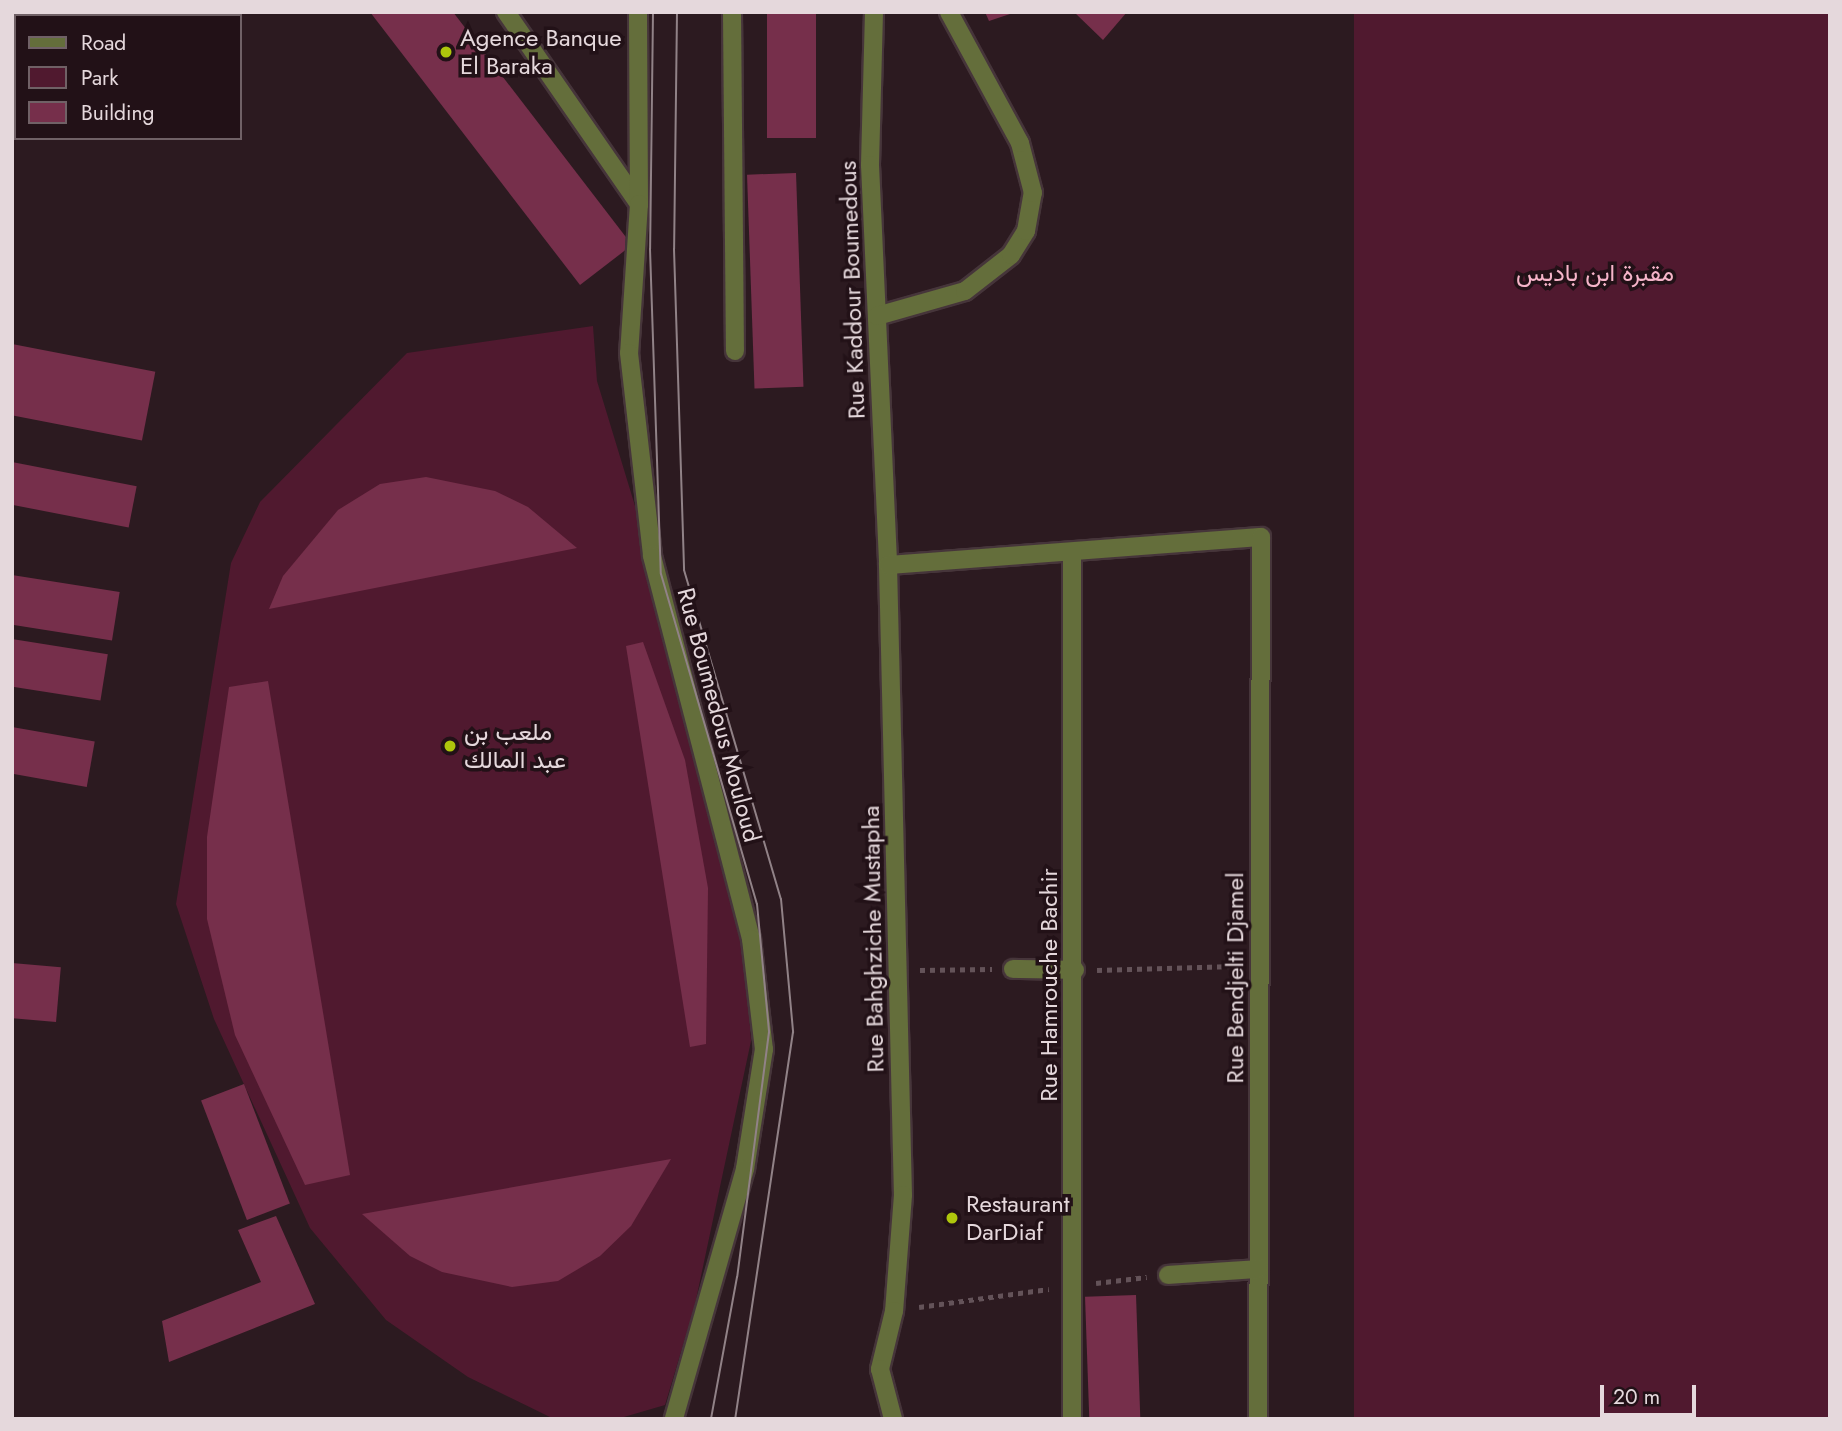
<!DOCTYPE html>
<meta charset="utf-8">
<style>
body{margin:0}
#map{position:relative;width:1842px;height:1431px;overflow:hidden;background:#2c1a20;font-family:Jost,Vazirmatn,sans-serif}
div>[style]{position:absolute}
.green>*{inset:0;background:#50192f;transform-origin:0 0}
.building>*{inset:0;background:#762f4b;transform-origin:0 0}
.path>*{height:4.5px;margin-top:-2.25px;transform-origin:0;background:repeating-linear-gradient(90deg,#645359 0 5px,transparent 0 10px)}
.roads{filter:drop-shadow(2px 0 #46353a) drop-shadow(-2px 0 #46353a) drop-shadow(0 2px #46353a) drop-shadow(0 -2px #46353a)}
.minor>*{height:18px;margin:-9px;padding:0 9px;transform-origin:9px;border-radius:9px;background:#646e3b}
.tram>*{height:2px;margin:-1px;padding:0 1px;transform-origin:1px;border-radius:1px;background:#918287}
.dots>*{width:19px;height:19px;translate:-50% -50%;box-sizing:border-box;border:4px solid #221117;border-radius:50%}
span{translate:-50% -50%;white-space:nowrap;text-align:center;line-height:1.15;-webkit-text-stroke:7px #221117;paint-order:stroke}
.poi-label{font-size:24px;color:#e5d8dc}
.left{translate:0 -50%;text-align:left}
.park-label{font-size:24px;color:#f6b4c9}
.street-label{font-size:24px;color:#e5d8dc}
.frame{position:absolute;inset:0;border:14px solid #e5d8dc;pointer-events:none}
.legend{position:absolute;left:14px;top:14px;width:228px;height:126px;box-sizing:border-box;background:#221117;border:2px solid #706166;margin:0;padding:9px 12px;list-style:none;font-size:21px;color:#e5d8dc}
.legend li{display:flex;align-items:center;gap:14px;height:35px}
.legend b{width:35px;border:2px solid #706166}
.scale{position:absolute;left:1600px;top:1385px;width:96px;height:32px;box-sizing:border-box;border:4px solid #e5d8dc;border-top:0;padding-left:9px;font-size:21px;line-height:24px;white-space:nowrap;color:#e5d8dc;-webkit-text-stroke:5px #221117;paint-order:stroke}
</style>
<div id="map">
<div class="green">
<div style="left:1354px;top:12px;width:476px;height:1407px"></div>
<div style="clip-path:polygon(593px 326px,597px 381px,660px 588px,744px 941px,751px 1041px,694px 1309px,665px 1405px,617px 1419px,554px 1419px,468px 1377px,386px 1320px,310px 1228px,214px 1019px,176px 904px,231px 563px,260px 502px,407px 353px)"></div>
</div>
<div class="building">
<div style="clip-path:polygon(370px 12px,453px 12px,632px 245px,580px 285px)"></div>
<div style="left:767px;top:12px;width:49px;height:126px"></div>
<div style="clip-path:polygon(985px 12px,1013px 12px,1013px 13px,989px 21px)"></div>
<div style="clip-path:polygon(1074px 12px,1127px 12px,1103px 40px)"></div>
<div style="left:796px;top:173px;width:214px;height:49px;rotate:88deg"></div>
<div style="left:12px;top:344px;width:146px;height:70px;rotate:11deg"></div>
<div style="left:12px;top:462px;width:127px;height:42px;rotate:11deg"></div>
<div style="clip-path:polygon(426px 477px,495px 491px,528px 507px,577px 548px,269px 609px,283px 576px,338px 510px,380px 484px)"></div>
<div style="left:12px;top:575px;width:109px;height:49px;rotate:9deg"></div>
<div style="left:12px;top:639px;width:97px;height:47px;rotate:9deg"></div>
<div style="clip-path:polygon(643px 642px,685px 760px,708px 888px,706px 1044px,690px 1047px,626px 646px)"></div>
<div style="clip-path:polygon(268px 681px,350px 1175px,305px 1185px,235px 1035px,207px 919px,207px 837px,229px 687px)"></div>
<div style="left:12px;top:727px;width:84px;height:46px;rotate:10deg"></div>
<div style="left:12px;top:963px;width:49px;height:55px;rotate:5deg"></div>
<div style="left:244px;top:1084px;width:128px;height:46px;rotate:69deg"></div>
<div style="clip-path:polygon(671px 1159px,631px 1226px,600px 1256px,558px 1281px,512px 1287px,442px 1272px,410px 1256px,362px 1214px)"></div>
<div style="clip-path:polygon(276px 1216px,315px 1304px,169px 1362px,162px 1321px,261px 1282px,238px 1230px)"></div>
<div style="left:1136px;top:1295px;width:124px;height:51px;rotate:88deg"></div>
</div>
<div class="path">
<div style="left:920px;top:970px;width:72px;rotate:-0.8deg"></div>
<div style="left:1097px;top:970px;width:138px;rotate:-1.7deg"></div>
<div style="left:1096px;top:1283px;width:51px;rotate:-6.7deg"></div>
<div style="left:919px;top:1307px;width:131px;rotate:-7.9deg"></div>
</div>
<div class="roads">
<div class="minor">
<div style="left:506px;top:12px;width:234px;rotate:55.3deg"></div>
<div style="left:638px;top:12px;width:192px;rotate:89.7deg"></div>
<div style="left:639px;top:204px;width:149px;rotate:93.8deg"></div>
<div style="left:629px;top:353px;width:204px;rotate:83.5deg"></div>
<div style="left:652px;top:556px;width:396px;rotate:75.5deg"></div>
<div style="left:751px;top:939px;width:111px;rotate:83.3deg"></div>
<div style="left:764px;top:1049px;width:121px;rotate:99deg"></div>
<div style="left:745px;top:1169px;width:260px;rotate:105.9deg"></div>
<div style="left:732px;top:12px;width:339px;rotate:89.5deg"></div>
<div style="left:874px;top:12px;width:153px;rotate:91.5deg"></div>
<div style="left:870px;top:165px;width:400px;rotate:87.4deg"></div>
<div style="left:888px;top:565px;width:630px;rotate:88.64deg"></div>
<div style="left:903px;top:1195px;width:116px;rotate:94.4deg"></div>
<div style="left:894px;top:1311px;width:60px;rotate:103.6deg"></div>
<div style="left:880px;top:1369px;width:52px;rotate:75.4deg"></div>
<div style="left:877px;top:316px;width:91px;rotate:-15.9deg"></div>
<div style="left:965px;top:291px;width:58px;rotate:-38deg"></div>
<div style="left:1011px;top:255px;width:28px;rotate:-58deg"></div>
<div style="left:1026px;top:231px;width:39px;rotate:-80deg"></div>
<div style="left:1033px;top:193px;width:52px;rotate:-104.6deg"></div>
<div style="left:1020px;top:143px;width:149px;rotate:-118.5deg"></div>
<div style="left:888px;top:565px;width:374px;rotate:-4.3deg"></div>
<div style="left:1261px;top:537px;width:882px;rotate:90.19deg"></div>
<div style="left:1013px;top:969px;width:62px;rotate:0.9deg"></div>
<div style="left:1168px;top:1275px;width:91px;rotate:-3.8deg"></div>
<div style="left:1072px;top:1419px;width:867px;rotate:-90deg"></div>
</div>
</div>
<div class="tram">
<div style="left:653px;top:12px;width:237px;rotate:90.7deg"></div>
<div style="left:650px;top:249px;width:325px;rotate:88.1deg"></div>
<div style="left:661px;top:574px;width:344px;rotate:73.8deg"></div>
<div style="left:757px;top:904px;width:129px;rotate:84.6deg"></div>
<div style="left:769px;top:1032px;width:247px;rotate:97.4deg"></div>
<div style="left:737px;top:1277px;width:144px;rotate:100.4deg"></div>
<div style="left:677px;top:12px;width:237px;rotate:90.7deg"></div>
<div style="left:674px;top:249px;width:321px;rotate:88.2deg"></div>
<div style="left:684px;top:570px;width:343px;rotate:73.6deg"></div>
<div style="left:781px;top:899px;width:134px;rotate:84.8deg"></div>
<div style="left:793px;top:1032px;width:391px;rotate:98.5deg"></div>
</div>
<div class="dots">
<div style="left:446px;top:52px;background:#aec60c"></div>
<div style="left:450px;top:746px;background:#aec60c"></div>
<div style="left:952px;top:1218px;background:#aec60c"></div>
</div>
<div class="poi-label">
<span class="left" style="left:460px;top:52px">Agence Banque<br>El Baraka</span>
<span class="left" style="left:464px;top:746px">ملعب بن<br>عبد المالك</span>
<span class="left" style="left:966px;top:1218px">Restaurant<br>DarDiaf</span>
</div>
<div class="park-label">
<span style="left:1595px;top:273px">مقبرة ابن باديس</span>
</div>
<div class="street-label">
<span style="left:852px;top:290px;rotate:-92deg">Rue Kaddour Boumedous</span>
<span style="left:719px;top:715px;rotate:75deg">Rue Boumedous Mouloud</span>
<span style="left:873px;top:939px;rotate:-91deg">Rue Bahghziche Mustapha</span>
<span style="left:1235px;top:978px;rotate:-90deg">Rue Bendjelti Djamel</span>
<span style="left:1049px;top:985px;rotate:-90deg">Rue Hamrouche Bachir</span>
</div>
<div class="frame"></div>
<ul class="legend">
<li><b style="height:9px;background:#646e3b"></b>Road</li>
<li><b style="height:19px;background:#50192f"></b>Park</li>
<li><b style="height:19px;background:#762f4b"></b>Building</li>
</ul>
<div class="scale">20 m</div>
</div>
